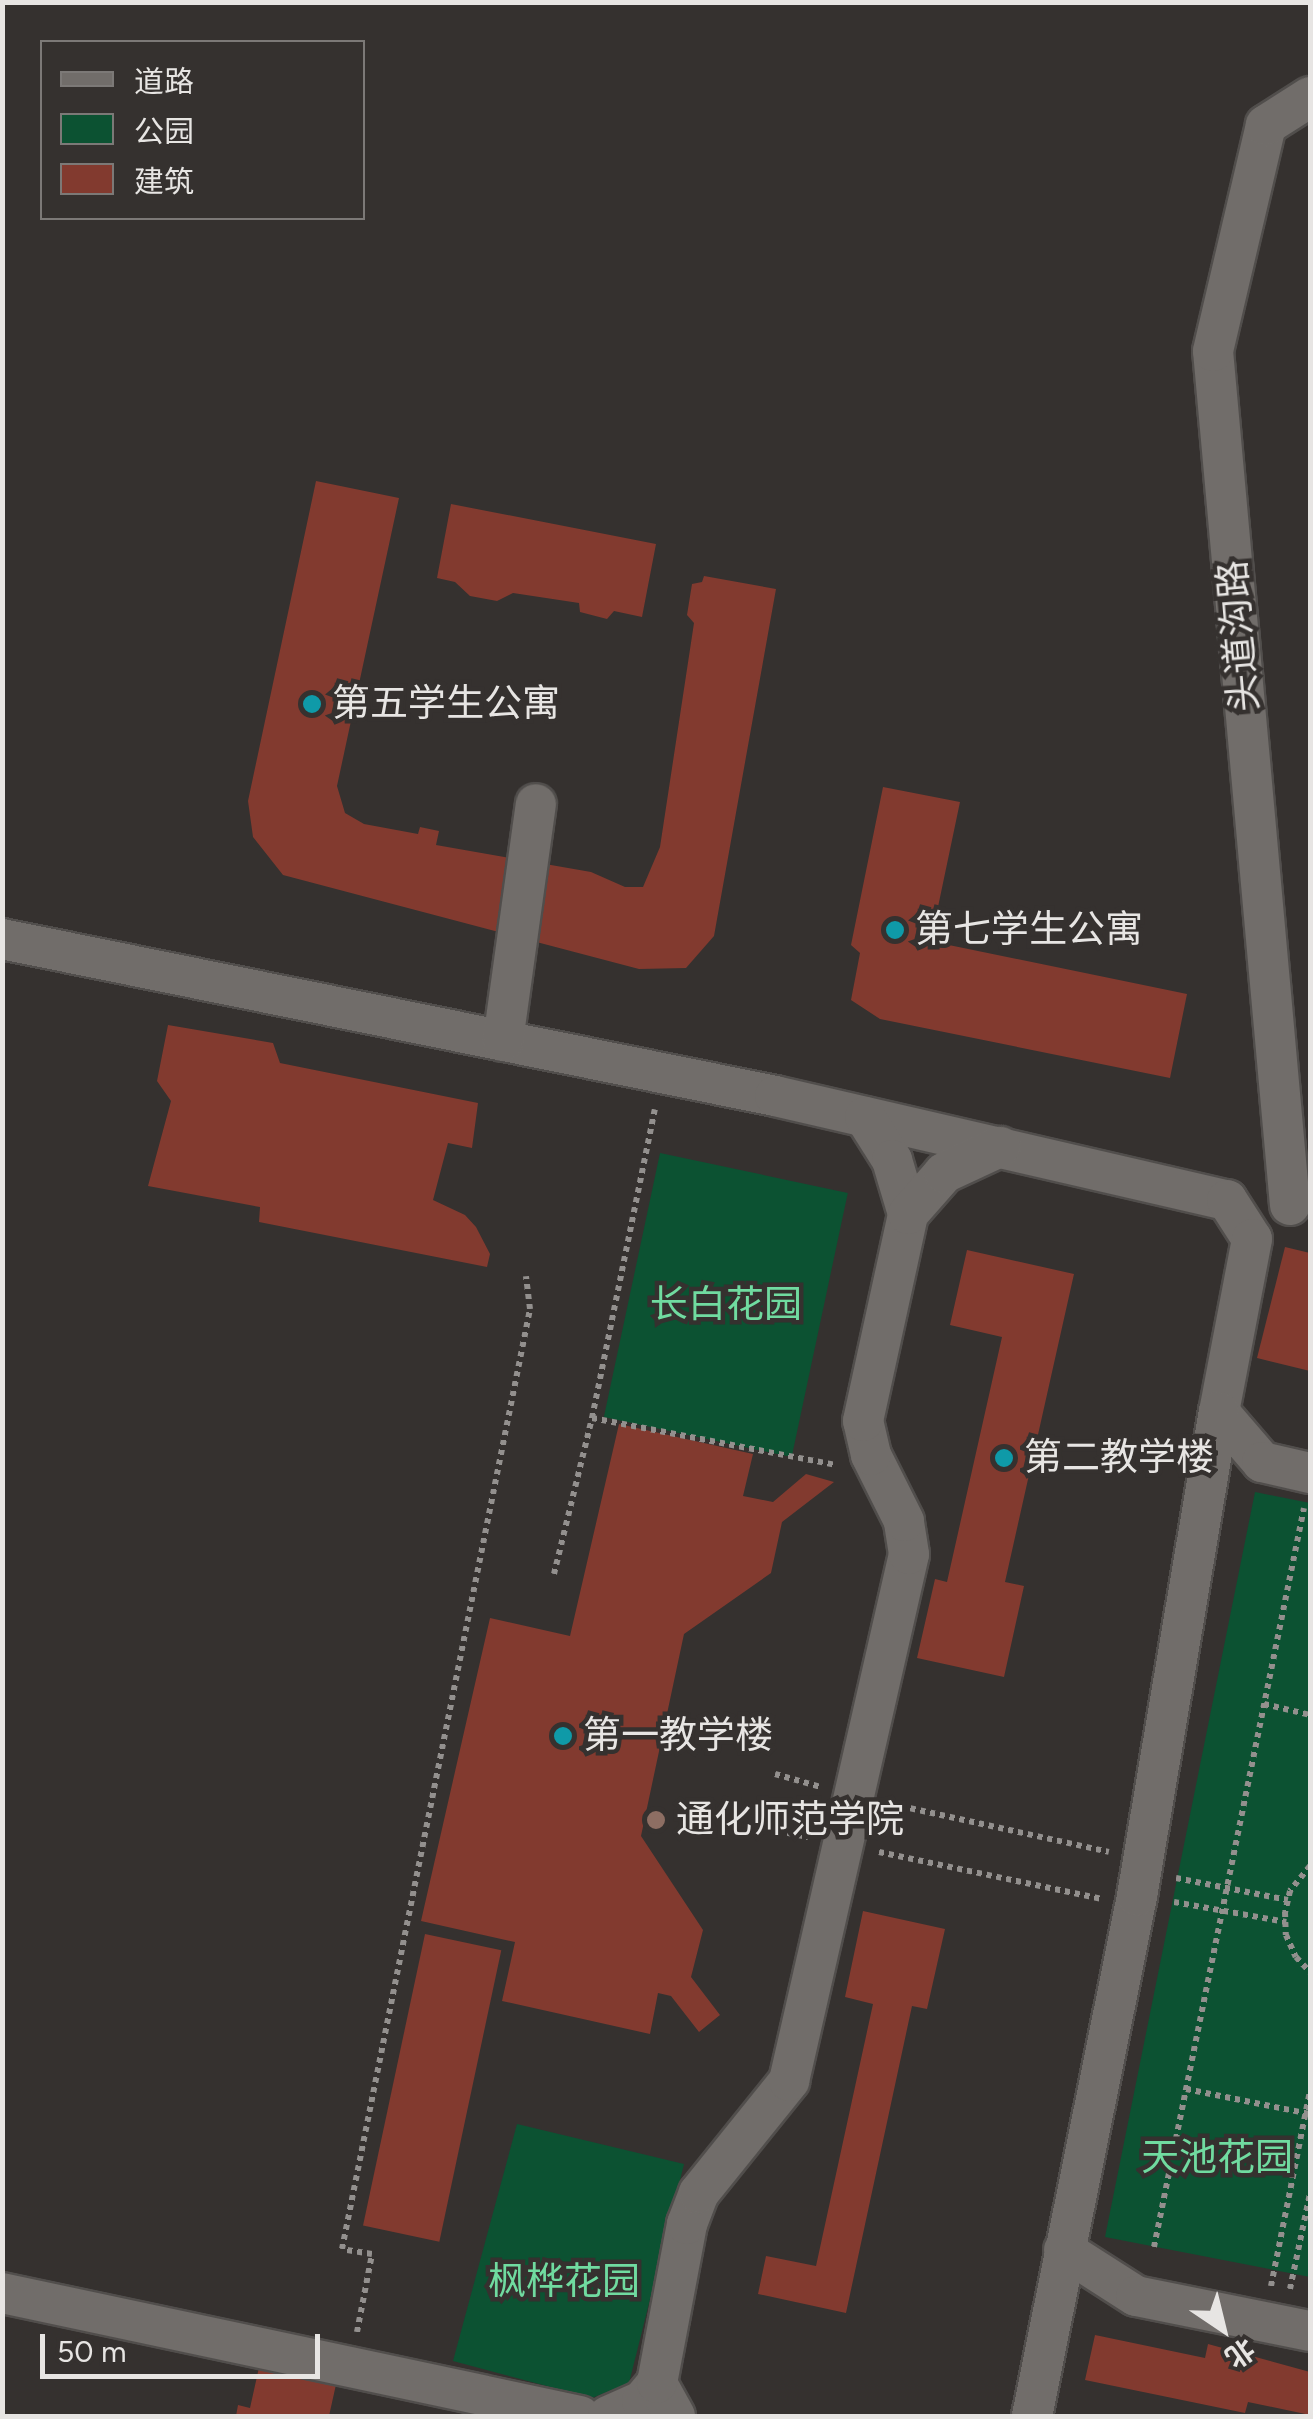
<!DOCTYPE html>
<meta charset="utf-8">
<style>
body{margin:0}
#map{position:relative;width:1313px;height:2419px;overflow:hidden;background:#35312f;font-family:Figtree,"Noto Sans SC",sans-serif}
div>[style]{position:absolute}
.green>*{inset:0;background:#0c5232;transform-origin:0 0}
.building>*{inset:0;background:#823a2f;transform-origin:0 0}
.path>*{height:6px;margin-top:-3px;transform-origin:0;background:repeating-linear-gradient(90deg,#93908e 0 5px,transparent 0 10px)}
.roads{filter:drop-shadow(2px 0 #514e4c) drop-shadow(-2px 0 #514e4c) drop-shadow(0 2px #514e4c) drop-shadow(0 -2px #514e4c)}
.minor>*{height:40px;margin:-20px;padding:0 20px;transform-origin:20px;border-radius:20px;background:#716d6a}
.dots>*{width:28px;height:28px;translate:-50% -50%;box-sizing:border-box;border:5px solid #35312f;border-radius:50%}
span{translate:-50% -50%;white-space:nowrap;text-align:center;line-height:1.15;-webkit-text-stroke:9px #35312f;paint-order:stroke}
.street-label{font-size:38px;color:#e7e5e3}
.poi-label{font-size:38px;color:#e7e5e3}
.left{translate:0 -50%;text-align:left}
.park-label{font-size:38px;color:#70dba0}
.frame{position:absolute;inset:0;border:5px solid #e7e5e3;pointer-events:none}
.legend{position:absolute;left:40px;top:40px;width:325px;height:180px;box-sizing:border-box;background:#35312f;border:2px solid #7c7977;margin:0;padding:12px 18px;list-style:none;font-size:30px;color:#e7e5e3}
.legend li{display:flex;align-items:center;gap:20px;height:50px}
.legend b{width:50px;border:2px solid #7c7977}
.north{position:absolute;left:1173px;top:2279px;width:100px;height:100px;-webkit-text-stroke:8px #35312f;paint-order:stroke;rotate:145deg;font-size:28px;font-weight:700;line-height:40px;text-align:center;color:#e7e5e3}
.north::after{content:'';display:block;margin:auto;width:35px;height:45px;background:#e7e5e3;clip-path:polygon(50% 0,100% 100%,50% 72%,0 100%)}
.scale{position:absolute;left:40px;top:2334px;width:280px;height:45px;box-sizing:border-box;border:5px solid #e7e5e3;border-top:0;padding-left:12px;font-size:30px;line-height:35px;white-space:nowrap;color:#e7e5e3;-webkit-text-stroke:8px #35312f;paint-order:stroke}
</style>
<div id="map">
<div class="green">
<div style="left:660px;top:1153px;width:192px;height:270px;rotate:12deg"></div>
<div style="clip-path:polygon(1255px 1492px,1310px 1503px,1310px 2277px,1105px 2237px)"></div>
<div style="clip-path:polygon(517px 2124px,684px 2164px,629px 2383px,592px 2398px,453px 2361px)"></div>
</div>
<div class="building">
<div style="clip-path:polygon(316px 481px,399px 498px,337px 786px,345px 813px,364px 824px,418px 834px,420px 827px,439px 831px,436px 845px,591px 872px,625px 887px,643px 887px,660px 847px,694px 623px,687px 615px,692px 584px,702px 582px,704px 576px,776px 589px,714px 936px,686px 968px,639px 969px,283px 875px,253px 837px,248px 801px)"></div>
<div style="clip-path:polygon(451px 504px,656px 544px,642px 617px,614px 611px,607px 619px,580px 612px,579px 603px,513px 593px,497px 601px,470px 596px,455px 582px,437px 578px)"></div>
<div style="clip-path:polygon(883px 787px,960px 802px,934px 926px,944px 944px,1187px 994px,1170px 1078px,880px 1019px,851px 1000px,860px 953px,851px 945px)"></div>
<div style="clip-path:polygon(168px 1025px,273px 1043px,280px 1063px,478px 1103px,472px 1148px,448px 1143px,433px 1200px,465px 1215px,476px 1227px,490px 1254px,487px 1267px,259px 1222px,260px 1207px,148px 1186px,171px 1101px,157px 1081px)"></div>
<div style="clip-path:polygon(1285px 1247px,1310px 1253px,1310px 1371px,1257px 1358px)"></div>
<div style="clip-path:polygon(967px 1250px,1074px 1274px,1005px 1582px,1024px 1586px,1004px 1677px,917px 1658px,935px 1579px,947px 1582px,1002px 1337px,950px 1325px)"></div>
<div style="clip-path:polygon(619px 1424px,753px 1454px,743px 1496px,773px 1502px,806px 1474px,834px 1482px,782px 1522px,771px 1573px,684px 1634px,641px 1836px,703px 1930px,691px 1977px,720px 2015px,699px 2032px,671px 1996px,658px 1993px,650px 2034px,502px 2001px,515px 1942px,421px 1921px,490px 1618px,570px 1636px)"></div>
<div style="clip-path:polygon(863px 1911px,945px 1929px,927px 2009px,912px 2006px,846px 2313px,758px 2294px,766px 2256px,816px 2266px,873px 2004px,845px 1997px)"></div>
<div style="left:425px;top:1934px;width:78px;height:298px;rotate:12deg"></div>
<div style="clip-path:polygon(1095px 2335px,1205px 2358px,1208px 2344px,1310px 2372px,1310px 2415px,1248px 2402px,1245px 2413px,1085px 2380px)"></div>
<div style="clip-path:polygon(260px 2363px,337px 2380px,329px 2416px,236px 2416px,238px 2405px,250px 2408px)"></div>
</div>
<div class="path">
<div style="left:592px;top:1418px;width:248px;rotate:10.9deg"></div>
<div style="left:554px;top:1574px;width:161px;rotate:-76.3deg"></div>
<div style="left:592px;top:1418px;width:315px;rotate:-78.5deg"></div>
<div style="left:1264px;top:1704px;width:47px;rotate:13.4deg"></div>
<div style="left:775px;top:1774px;width:48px;rotate:15.8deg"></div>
<div style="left:891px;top:1804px;width:223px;rotate:12.4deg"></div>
<div style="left:758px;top:1827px;width:51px;rotate:11.3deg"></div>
<div style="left:879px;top:1852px;width:228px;rotate:11.9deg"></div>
<div style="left:1310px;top:1866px;width:32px;rotate:129deg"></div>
<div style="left:1290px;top:1891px;width:22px;rotate:103deg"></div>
<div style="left:1285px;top:1912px;width:23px;rotate:88deg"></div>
<div style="left:1286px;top:1935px;width:24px;rotate:66deg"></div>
<div style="left:1296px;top:1957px;width:21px;rotate:47deg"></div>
<div style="left:1176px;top:1878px;width:114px;rotate:11.1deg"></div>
<div style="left:1174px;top:1902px;width:114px;rotate:10.1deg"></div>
<div style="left:1186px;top:2089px;width:126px;rotate:11.4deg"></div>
<div style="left:1154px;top:2247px;width:754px;rotate:-78.53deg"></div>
<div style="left:1271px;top:2286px;width:199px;rotate:-78.7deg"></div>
<div style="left:1290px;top:2289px;width:98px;rotate:-78.2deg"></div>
<div style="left:357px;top:2332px;width:79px;rotate:-79.1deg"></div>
<div style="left:372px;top:2254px;width:30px;rotate:-171deg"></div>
<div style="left:342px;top:2249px;width:959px;rotate:-78.69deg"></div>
<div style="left:530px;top:1309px;width:33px;rotate:-97deg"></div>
</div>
<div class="roads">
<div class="minor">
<div style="left:2px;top:939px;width:789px;rotate:11.48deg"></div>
<div style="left:775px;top:1096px;width:464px;rotate:13deg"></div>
<div style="left:1227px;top:1200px;width:46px;rotate:57.3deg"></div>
<div style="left:1252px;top:1239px;width:176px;rotate:100.8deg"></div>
<div style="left:1219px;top:1412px;width:66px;rotate:49.3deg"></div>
<div style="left:1262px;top:1462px;width:49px;rotate:12.9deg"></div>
<div style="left:503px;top:1041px;width:239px;rotate:-82.1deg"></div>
<div style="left:865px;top:1117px;width:51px;rotate:57.9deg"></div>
<div style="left:892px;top:1160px;width:56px;rotate:73.5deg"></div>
<div style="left:1290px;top:1205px;width:857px;rotate:-95.15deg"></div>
<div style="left:1213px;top:351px;width:232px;rotate:-76.8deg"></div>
<div style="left:1266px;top:125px;width:52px;rotate:-32.5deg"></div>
<div style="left:1064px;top:2250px;width:85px;rotate:32.6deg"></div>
<div style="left:1136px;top:2296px;width:177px;rotate:11.4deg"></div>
<div style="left:2px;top:2293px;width:591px;rotate:12.01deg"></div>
<div style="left:608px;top:2416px;width:37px;rotate:-24deg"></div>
<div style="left:642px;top:2401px;width:23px;rotate:-50deg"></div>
<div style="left:675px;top:2416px;width:38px;rotate:-119deg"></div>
<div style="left:657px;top:2383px;width:162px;rotate:-79.3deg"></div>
<div style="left:687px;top:2224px;width:33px;rotate:-69deg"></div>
<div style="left:699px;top:2193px;width:144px;rotate:-51.2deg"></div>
<div style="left:789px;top:2081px;width:540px;rotate:-77.17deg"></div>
<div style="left:909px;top:1554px;width:33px;rotate:-99deg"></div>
<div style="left:904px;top:1521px;width:74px;rotate:-116.6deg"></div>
<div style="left:871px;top:1455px;width:35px;rotate:-103deg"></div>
<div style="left:863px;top:1421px;width:212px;rotate:-77.7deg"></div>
<div style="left:908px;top:1214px;width:55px;rotate:-48.7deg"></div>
<div style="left:944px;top:1173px;width:62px;rotate:-24.9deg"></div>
<div style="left:1032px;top:2416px;width:530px;rotate:-78.58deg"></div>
<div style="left:1137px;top:1896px;width:491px;rotate:-80.4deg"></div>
</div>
</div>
<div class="dots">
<div style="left:312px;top:704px;background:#0f9aa8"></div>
<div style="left:895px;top:930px;background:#0f9aa8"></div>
<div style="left:1004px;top:1458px;background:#0f9aa8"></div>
<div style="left:563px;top:1736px;background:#0f9aa8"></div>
<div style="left:656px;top:1820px;background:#8d6e63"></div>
</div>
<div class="street-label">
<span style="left:1239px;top:636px;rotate:-95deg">头道沟路</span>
</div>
<div class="poi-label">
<span class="left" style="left:332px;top:704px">第五学生公寓</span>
<span class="left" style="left:915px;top:930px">第七学生公寓</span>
<span class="left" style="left:1024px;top:1458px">第二教学楼</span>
<span class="left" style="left:583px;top:1736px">第一教学楼</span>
<span class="left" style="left:676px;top:1820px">通化师范学院</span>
</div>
<div class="park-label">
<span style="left:726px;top:1305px">长白花园</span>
<span style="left:1217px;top:2158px">天池花园</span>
<span style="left:564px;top:2282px">枫桦花园</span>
</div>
<div class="frame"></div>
<ul class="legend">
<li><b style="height:12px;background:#716d6a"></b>道路</li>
<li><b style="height:28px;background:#0c5232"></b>公园</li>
<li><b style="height:28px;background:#823a2f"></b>建筑</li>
</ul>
<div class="north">北</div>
<div class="scale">50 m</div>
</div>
